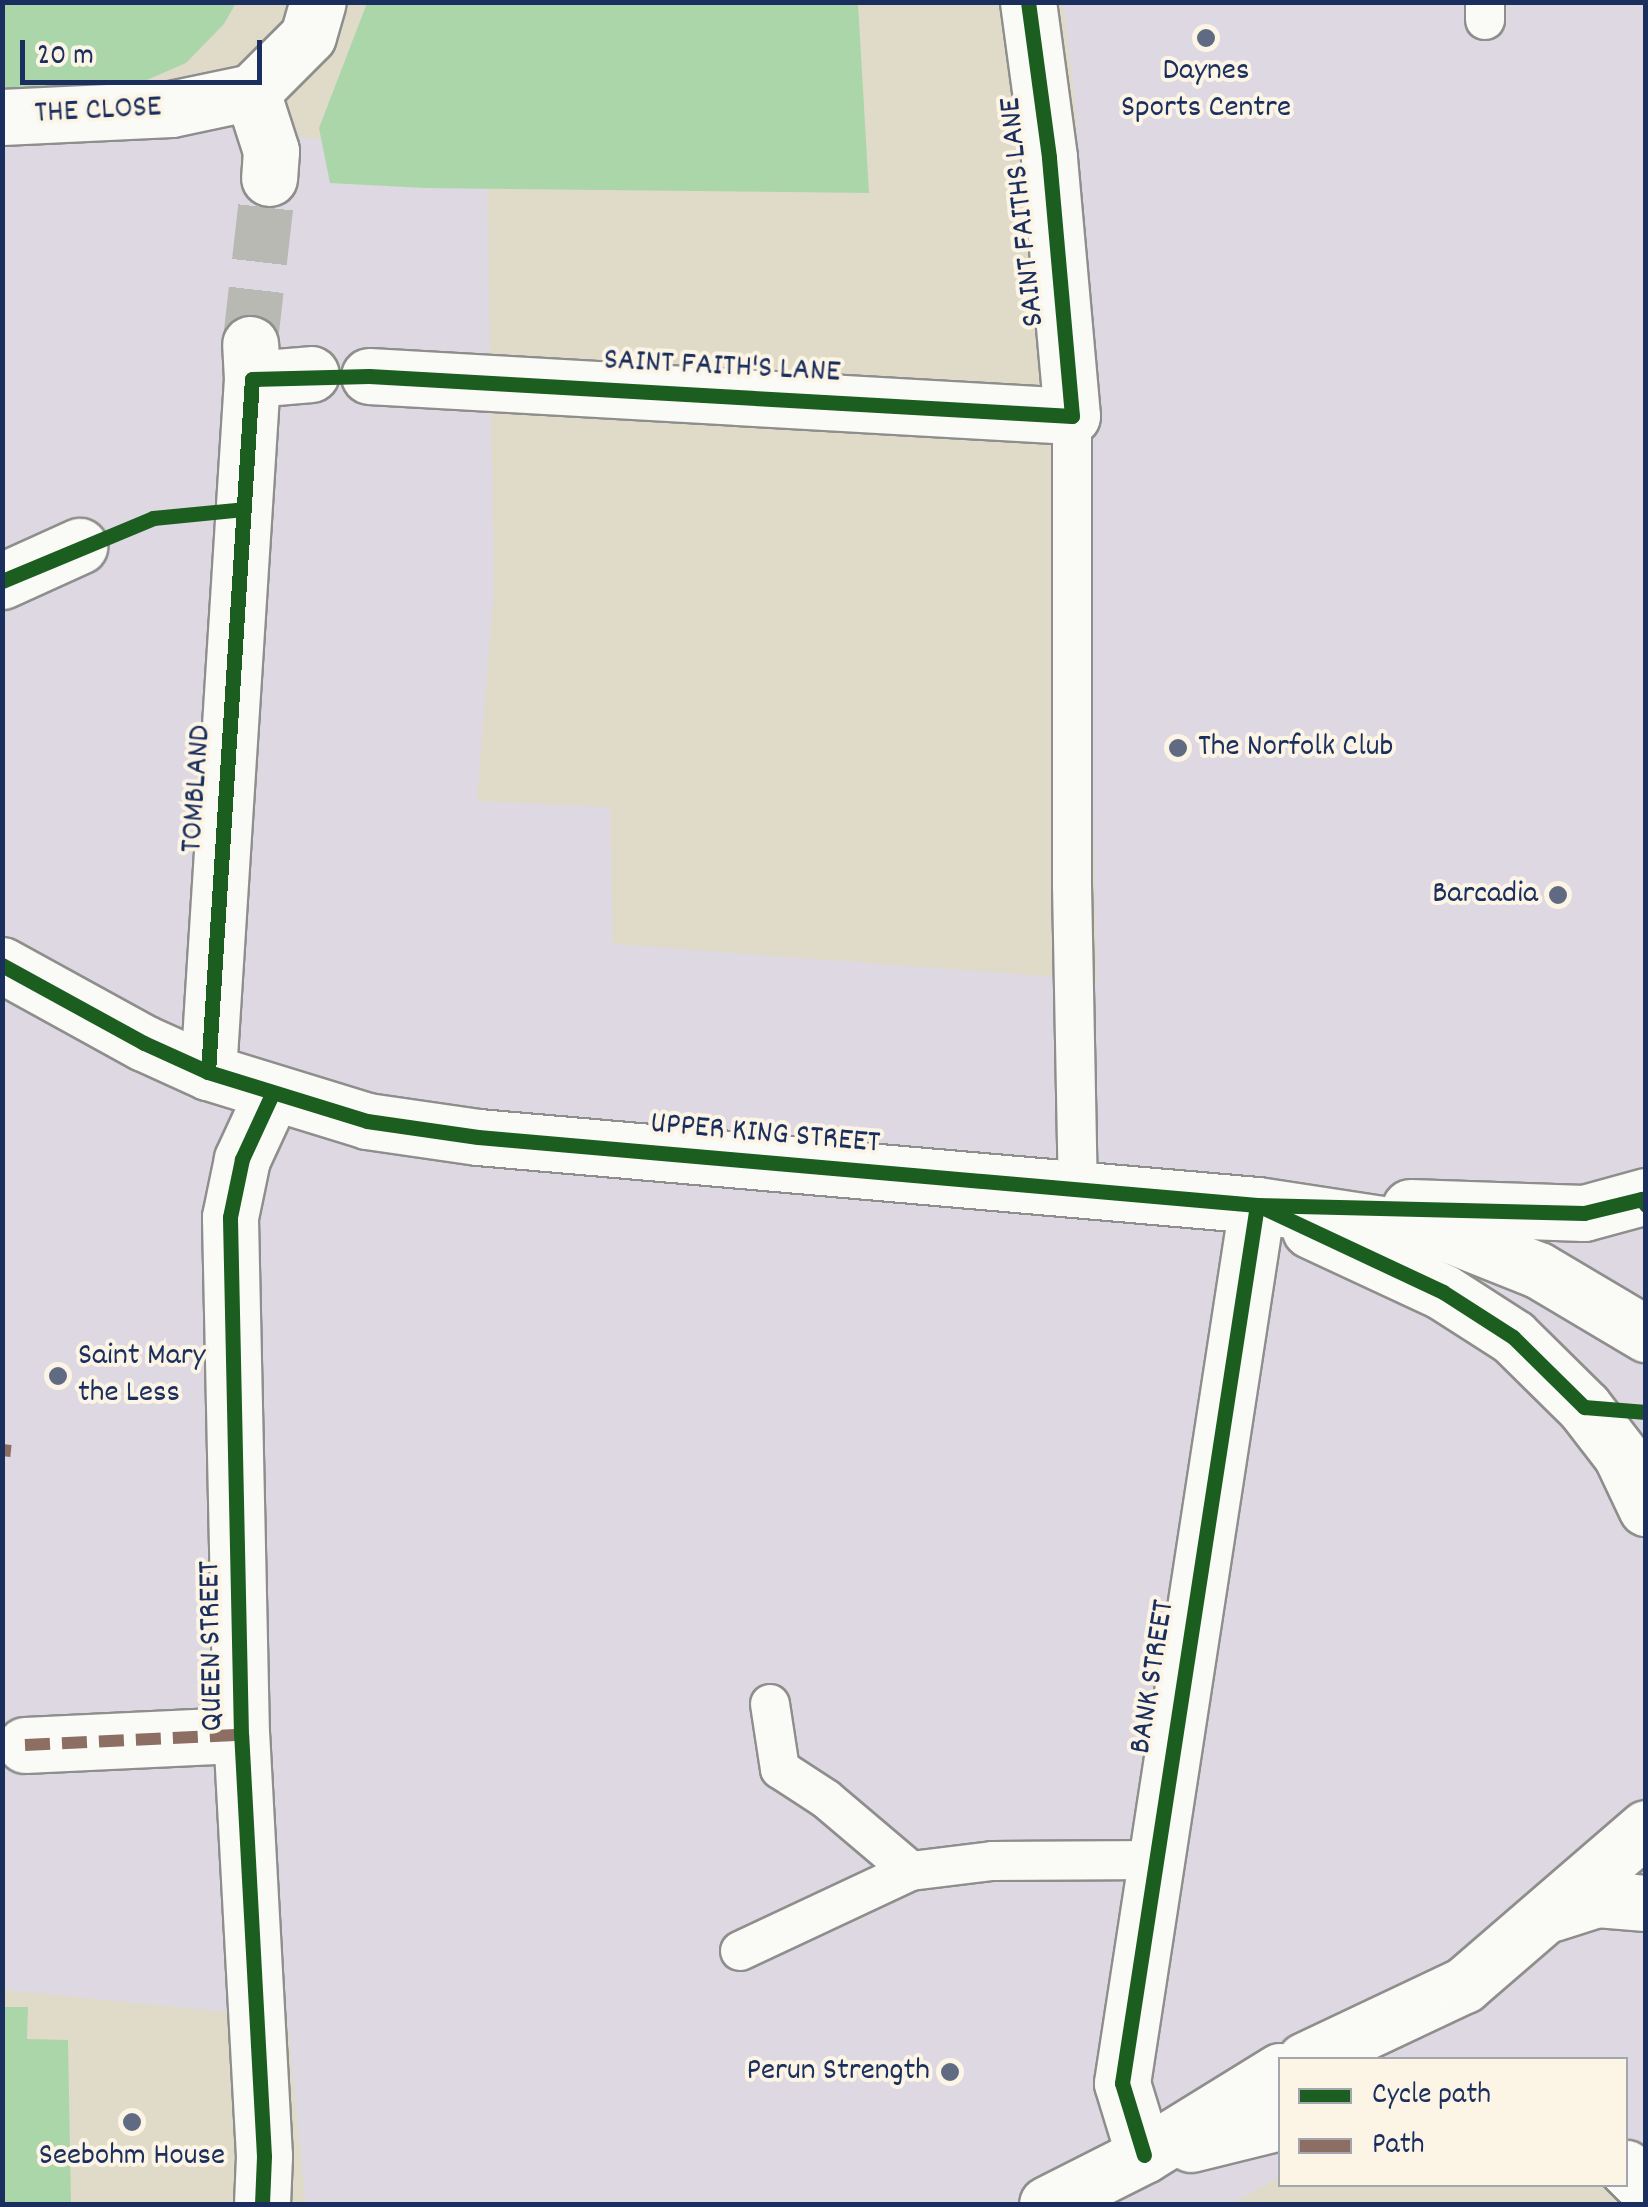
<!DOCTYPE html>
<style>
body{margin:0}
#map{position:relative;width:1648px;height:2207px;overflow:hidden;background:#e0dbc8;font-family:Dekko,sans-serif}
div>[style]{position:absolute}
.built>*{inset:0;background:#ddd8e2}
.green>*{inset:0;background:#abd6aa}
.street-tunnel>*{height:55px;margin-top:-27.5px;transform-origin:0;background:repeating-linear-gradient(90deg,#b9b9b3 0 55px,transparent 0 83px)}
.roads{filter:drop-shadow(2px 0 #8e8f8d) drop-shadow(-2px 0 #8e8f8d) drop-shadow(0 2px #8e8f8d) drop-shadow(0 -2px #8e8f8d)}
.lane>*{height:38px;margin:-19px;padding:0 19px;transform-origin:19px;border-radius:19px;background:#fafaf7}
.street>*{height:55px;margin:-27.5px;padding:0 27.5px;transform-origin:27.5px;border-radius:27.5px;background:#fafaf7}
.secondary>*{height:55px;margin:-27.5px;padding:0 27.5px;transform-origin:27.5px;border-radius:27.5px;background:#fafaf7}
.quiet>*{height:12px;margin-top:-6px;transform-origin:0;background:repeating-linear-gradient(90deg,#8d6e63 0 25px,transparent 0 37px)}
.cycleway>*{height:15px;margin:-7.5px;padding:0 7.5px;transform-origin:7.5px;border-radius:7.5px;background:#1b5e20}
.dots>*{width:28px;height:28px;translate:-50% -50%;box-sizing:border-box;border:5px solid #fcf5e5;border-radius:50%}
span{translate:-50% -50%;white-space:nowrap;text-align:center;line-height:1.15;-webkit-text-stroke:8px #fcf5e5;paint-order:stroke}
.poi-label{font-size:32px;color:#1b2f5e}
.left{translate:0 -50%;text-align:left}
.right{translate:-100% -50%;text-align:right}
.street-label{font-size:32px;color:#1b2f5e}
.frame{position:absolute;inset:0;border:5px solid #1b2f5e;pointer-events:none}
.legend{position:absolute;left:1278px;top:2057px;width:350px;height:130px;box-sizing:border-box;background:#fcf5e5;border:2px solid #a2a6af;margin:0;padding:12px 18px;list-style:none;font-size:30px;color:#1b2f5e}
.legend li{display:flex;align-items:center;gap:20px;height:50px}
.legend b{width:50px;border:2px solid #a2a6af}
.scale{position:absolute;left:20px;top:40px;width:242px;height:45px;box-sizing:border-box;border:5px solid #1b2f5e;border-top:0;padding-left:12px;font-size:30px;line-height:35px;white-space:nowrap;color:#1b2f5e;-webkit-text-stroke:8px #fcf5e5;paint-order:stroke}
</style>
<div id="map">
<div class="built">
<div style="clip-path:polygon(1063px 3px,1645px 3px,1645px 2186px,1626px 2180px,1626px 2060px,1280px 2060px,1280px 2177px,1231px 2204px,306px 2204px,287px 2018px,3px 1990px,2px 129px,201px 121px,487px 166px,494px 588px,477px 801px,610px 807px,613px 944px,1097px 980px,1077px 118px)"></div>
</div>
<div class="green">
<div style="clip-path:polygon(2px 3px,236px 3px,224px 24px,186px 63px,126px 89px,3px 93px)"></div>
<div style="clip-path:polygon(367px 3px,858px 3px,869px 193px,424px 188px,330px 183px,319px 128px)"></div>
<div style="clip-path:polygon(3px 2007px,28px 2007px,27px 2039px,68px 2040px,71px 2204px,3px 2204px)"></div>
</div>
<div class="street-tunnel">
<div style="left:250px;top:344px;width:167px;rotate:-83.5deg"></div>
</div>
<div class="roads">
<div class="lane">
<div style="left:1485px;top:2px;width:18px;rotate:90deg"></div>
<div style="left:1072px;top:416px;width:469px;rotate:90deg"></div>
<div style="left:1072px;top:885px;width:305px;rotate:88.9deg"></div>
<div style="left:770px;top:1704px;width:66px;rotate:81.3deg"></div>
<div style="left:780px;top:1769px;width:55px;rotate:33.1deg"></div>
<div style="left:826px;top:1799px;width:111px;rotate:40.3deg"></div>
<div style="left:740px;top:1951px;width:189px;rotate:-25.1deg"></div>
<div style="left:911px;top:1871px;width:82px;rotate:-7deg"></div>
<div style="left:992px;top:1861px;width:161px;rotate:-0.4deg"></div>
</div>
<div class="street">
<div style="left:252px;top:92px;width:62px;rotate:72.1deg"></div>
<div style="left:271px;top:151px;width:27px;rotate:94deg"></div>
<div style="left:2px;top:117px;width:169px;rotate:-2.7deg"></div>
<div style="left:171px;top:109px;width:83px;rotate:-11.9deg"></div>
<div style="left:252px;top:92px;width:79px;rotate:-45deg"></div>
<div style="left:308px;top:36px;width:35px;rotate:-74deg"></div>
<div style="left:369px;top:376px;width:704px;rotate:3.26deg"></div>
<div style="left:1072px;top:416px;width:260px;rotate:-95.1deg"></div>
<div style="left:1049px;top:157px;width:156px;rotate:-97.7deg"></div>
<div style="left:252px;top:379px;width:59px;rotate:-4.8deg"></div>
<div style="left:2px;top:581px;width:85px;rotate:-24.4deg"></div>
<div style="left:208px;top:1072px;width:694px;rotate:-86.37deg"></div>
<div style="left:252px;top:379px;width:35px;rotate:-93deg"></div>
<div style="left:25px;top:1745px;width:216px;rotate:-2.7deg"></div>
<div style="left:1144px;top:2155px;width:75px;rotate:-107deg"></div>
<div style="left:1122px;top:2083px;width:888px;rotate:-81.26deg"></div>
<div style="left:262px;top:2204px;width:48px;rotate:-87.6deg"></div>
<div style="left:264px;top:2156px;width:422px;rotate:-93.1deg"></div>
<div style="left:241px;top:1735px;width:518px;rotate:-91.22deg"></div>
<div style="left:230px;top:1217px;width:59px;rotate:-78.3deg"></div>
<div style="left:242px;top:1159px;width:72px;rotate:-65.2deg"></div>
</div>
<div class="secondary">
<div style="left:2px;top:965px;width:162px;rotate:28.8deg"></div>
<div style="left:144px;top:1043px;width:70px;rotate:24.4deg"></div>
<div style="left:208px;top:1072px;width:166px;rotate:17.1deg"></div>
<div style="left:367px;top:1121px;width:112px;rotate:8.2deg"></div>
<div style="left:478px;top:1137px;width:782px;rotate:4.99deg"></div>
<div style="left:1257px;top:1205px;width:192px;rotate:8.7deg"></div>
<div style="left:1447px;top:1234px;width:98px;rotate:21.6deg"></div>
<div style="left:1538px;top:1270px;width:126px;rotate:30.7deg"></div>
<div style="left:1410px;top:1207px;width:174px;rotate:2deg"></div>
<div style="left:1584px;top:1213px;width:64px;rotate:-15.3deg"></div>
<div style="left:1310px;top:1230px;width:147px;rotate:25deg"></div>
<div style="left:1443px;top:1292px;width:83px;rotate:32.7deg"></div>
<div style="left:1513px;top:1337px;width:100px;rotate:44.6deg"></div>
<div style="left:1584px;top:1407px;width:61px;rotate:52.4deg"></div>
<div style="left:1621px;top:1455px;width:59px;rotate:64.7deg"></div>
<div style="left:1553px;top:1913px;width:46px;rotate:-17.7deg"></div>
<div style="left:1597px;top:1899px;width:49px;rotate:4.7deg"></div>
<div style="left:1305px;top:2060px;width:176px;rotate:-25.3deg"></div>
<div style="left:1464px;top:1985px;width:240px;rotate:-40.8deg"></div>
<div style="left:1191px;top:2144px;width:92px;rotate:-13.9deg"></div>
<div style="left:1626px;top:2168px;width:28px;rotate:44deg"></div>
<div style="left:1047px;top:2204px;width:109px;rotate:-26.8deg"></div>
<div style="left:1144px;top:2155px;width:160px;rotate:-31.7deg"></div>
</div>
</div>
<div class="quiet">
<div style="left:2px;top:1450px;width:9px;rotate:6deg"></div>
<div style="left:25px;top:1745px;width:216px;rotate:-2.7deg"></div>
</div>
<div class="cycleway">
<div style="left:2px;top:581px;width:164px;rotate:-22.6deg"></div>
<div style="left:153px;top:518px;width:91px;rotate:-5.6deg"></div>
<div style="left:2px;top:965px;width:162px;rotate:28.8deg"></div>
<div style="left:144px;top:1043px;width:70px;rotate:24.4deg"></div>
<div style="left:208px;top:1072px;width:166px;rotate:17.1deg"></div>
<div style="left:367px;top:1121px;width:112px;rotate:8.2deg"></div>
<div style="left:478px;top:1137px;width:782px;rotate:4.99deg"></div>
<div style="left:1257px;top:1205px;width:327px;rotate:1.4deg"></div>
<div style="left:1584px;top:1213px;width:60px;rotate:-13.6deg"></div>
<div style="left:1642px;top:1199px;width:7px;rotate:56deg"></div>
<div style="left:208px;top:1072px;width:694px;rotate:-86.37deg"></div>
<div style="left:252px;top:379px;width:117px;rotate:-1.5deg"></div>
<div style="left:369px;top:376px;width:704px;rotate:3.26deg"></div>
<div style="left:1072px;top:416px;width:260px;rotate:-95.1deg"></div>
<div style="left:1049px;top:157px;width:156px;rotate:-97.7deg"></div>
<div style="left:1266px;top:1209px;width:195px;rotate:25.1deg"></div>
<div style="left:1443px;top:1292px;width:83px;rotate:32.7deg"></div>
<div style="left:1513px;top:1337px;width:100px;rotate:44.6deg"></div>
<div style="left:1584px;top:1407px;width:62px;rotate:4.6deg"></div>
<div style="left:1144px;top:2155px;width:75px;rotate:-107deg"></div>
<div style="left:1122px;top:2083px;width:888px;rotate:-81.26deg"></div>
<div style="left:262px;top:2204px;width:48px;rotate:-87.6deg"></div>
<div style="left:264px;top:2156px;width:422px;rotate:-93.1deg"></div>
<div style="left:241px;top:1735px;width:518px;rotate:-91.22deg"></div>
<div style="left:230px;top:1217px;width:59px;rotate:-78.3deg"></div>
<div style="left:242px;top:1159px;width:72px;rotate:-65.2deg"></div>
</div>
<div class="dots">
<div style="left:1206px;top:38px;background:#606b83"></div>
<div style="left:1178px;top:748px;background:#606b83"></div>
<div style="left:1558px;top:895px;background:#606b83"></div>
<div style="left:58px;top:1376px;background:#606b83"></div>
<div style="left:950px;top:2072px;background:#606b83"></div>
<div style="left:132px;top:2122px;background:#606b83"></div>
</div>
<div class="poi-label">
<span style="left:1206px;top:91px">Daynes<br>Sports Centre</span>
<span class="left" style="left:1198px;top:748px">The Norfolk Club</span>
<span class="right" style="left:1538px;top:895px">Barcadia</span>
<span class="left" style="left:78px;top:1376px">Saint Mary<br>the Less</span>
<span class="right" style="left:930px;top:2072px">Perun Strength</span>
<span style="left:132px;top:2157px">Seebohm House</span>
</div>
<div class="street-label">
<span style="left:98px;top:112px;rotate:-3deg">THE CLOSE</span>
<span style="left:1024px;top:212px;rotate:-96deg">SAINT FAITHS LANE</span>
<span style="left:722px;top:368px;rotate:3deg">SAINT FAITH'S LANE</span>
<span style="left:198px;top:789px;rotate:-86deg">TOMBLAND</span>
<span style="left:765px;top:1135px;rotate:5deg">UPPER KING STREET</span>
<span style="left:213px;top:1646px;rotate:-91deg">QUEEN STREET</span>
<span style="left:1154px;top:1677px;rotate:-81deg">BANK STREET</span>
</div>
<div class="frame"></div>
<ul class="legend">
<li><b style="height:12px;background:#1b5e20"></b>Cycle path</li>
<li><b style="height:12px;background:#8d6e63"></b>Path</li>
</ul>
<div class="scale">20 m</div>
</div>
